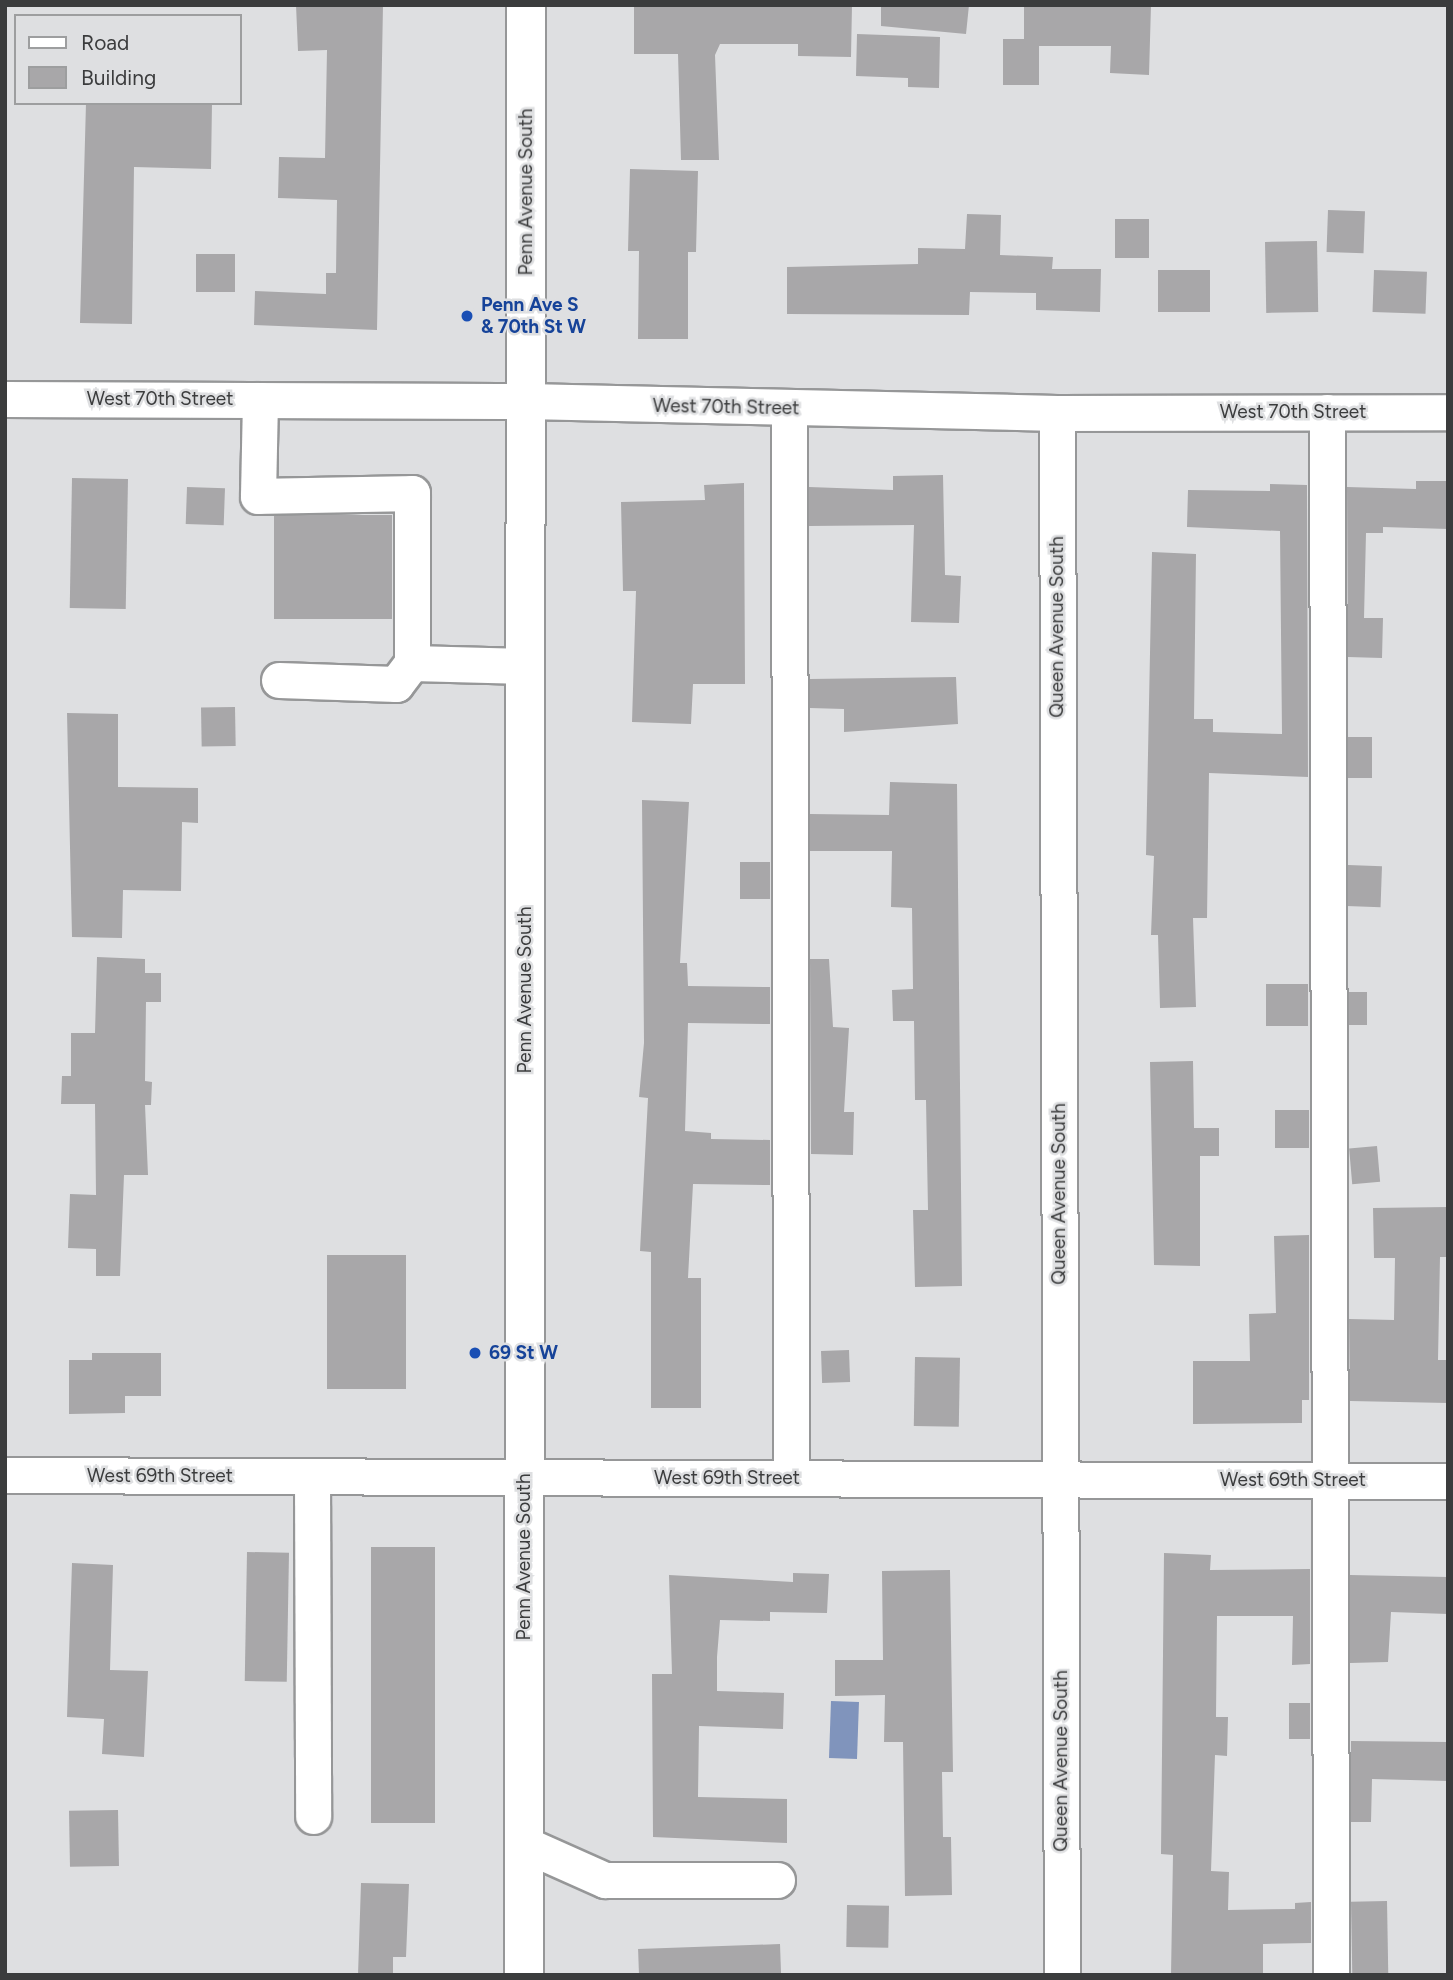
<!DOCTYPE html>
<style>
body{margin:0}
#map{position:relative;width:1453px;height:1980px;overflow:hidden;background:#dedfe1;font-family:Figtree,sans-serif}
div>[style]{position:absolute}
.water>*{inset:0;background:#8094bc;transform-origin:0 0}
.building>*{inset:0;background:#a8a7a9;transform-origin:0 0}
.roads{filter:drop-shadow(2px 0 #969798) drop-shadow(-2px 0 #969798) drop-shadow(0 2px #969798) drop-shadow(0 -2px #969798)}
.minor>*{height:35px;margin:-17.5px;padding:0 17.5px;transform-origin:17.5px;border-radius:17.5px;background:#fff}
.major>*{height:38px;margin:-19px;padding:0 19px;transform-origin:19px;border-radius:19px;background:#fff}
.dots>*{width:19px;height:19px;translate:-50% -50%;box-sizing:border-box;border:4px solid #dedfe1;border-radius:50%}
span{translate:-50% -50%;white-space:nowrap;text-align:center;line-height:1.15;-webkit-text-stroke:5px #dedfe1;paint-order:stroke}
.street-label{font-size:19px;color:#3b3c3d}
.transit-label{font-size:19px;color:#164399;font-weight:700}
.left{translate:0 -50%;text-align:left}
.frame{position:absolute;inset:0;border:7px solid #3b3c3d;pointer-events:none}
.legend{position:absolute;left:14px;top:14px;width:228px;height:91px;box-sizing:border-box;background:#dedfe1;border:2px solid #9d9e9f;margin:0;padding:9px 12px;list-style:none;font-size:21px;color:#3b3c3d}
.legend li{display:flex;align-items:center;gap:14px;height:35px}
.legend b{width:35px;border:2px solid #9d9e9f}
</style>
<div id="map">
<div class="water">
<div style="left:831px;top:1701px;width:28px;height:57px;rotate:2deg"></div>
</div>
<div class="building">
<div style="clip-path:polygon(296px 5px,383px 5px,377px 330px,254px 325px,255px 291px,326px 294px,326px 273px,336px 273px,337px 200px,278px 198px,279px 157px,325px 158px,327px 50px,298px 51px)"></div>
<div style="clip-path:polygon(634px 5px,852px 5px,851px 57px,798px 56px,798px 44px,720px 44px,715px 55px,719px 160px,681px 160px,678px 54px,634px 54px)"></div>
<div style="clip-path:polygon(881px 5px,969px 5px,966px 34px,881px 26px)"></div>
<div style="clip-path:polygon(1024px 5px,1151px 5px,1149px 75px,1110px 73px,1111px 46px,1039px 46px,1039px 85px,1003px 85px,1003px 39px,1024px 39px)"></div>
<div style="clip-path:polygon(857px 34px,940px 37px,939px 88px,908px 87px,908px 78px,856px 76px)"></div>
<div style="clip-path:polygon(86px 103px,212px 103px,211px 169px,134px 167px,132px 324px,80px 323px)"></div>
<div style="clip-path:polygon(630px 169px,698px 171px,696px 252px,688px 252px,688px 339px,638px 339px,639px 251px,628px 251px)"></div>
<div style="left:1328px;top:210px;width:37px;height:42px;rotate:2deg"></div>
<div style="clip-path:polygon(967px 214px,1001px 215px,1000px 255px,1053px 257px,1052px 269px,1101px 269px,1100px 312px,1036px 310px,1036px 293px,970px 292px,969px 315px,787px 314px,787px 267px,918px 264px,918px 248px,965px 249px)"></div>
<div style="left:1115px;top:219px;width:34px;height:39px"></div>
<div style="left:1317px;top:241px;width:71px;height:52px;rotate:89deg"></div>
<div style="left:196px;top:254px;width:39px;height:38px"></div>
<div style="left:1158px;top:270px;width:52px;height:42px"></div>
<div style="left:1374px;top:270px;width:53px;height:42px;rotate:2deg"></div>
<div style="clip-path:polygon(943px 475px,945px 575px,961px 576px,959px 623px,911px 622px,914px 525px,809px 526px,809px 487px,893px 490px,893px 476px)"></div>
<div style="left:72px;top:478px;width:56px;height:130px;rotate:1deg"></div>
<div style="clip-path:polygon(1416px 481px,1448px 481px,1448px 529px,1383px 527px,1383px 533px,1366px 533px,1364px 618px,1383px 618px,1382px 658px,1348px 657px,1347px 487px,1416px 489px)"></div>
<div style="clip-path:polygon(744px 483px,745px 684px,693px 684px,691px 724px,632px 722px,636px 591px,623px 591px,621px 502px,705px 500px,704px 485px)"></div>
<div style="clip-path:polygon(1270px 484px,1307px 485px,1308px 777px,1209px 773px,1207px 918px,1193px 918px,1196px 1007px,1160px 1008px,1158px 935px,1151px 935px,1154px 856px,1146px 855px,1152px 552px,1196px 554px,1194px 719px,1213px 719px,1213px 732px,1282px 734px,1280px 531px,1187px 527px,1188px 490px,1270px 491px)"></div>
<div style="left:187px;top:487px;width:38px;height:37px;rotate:2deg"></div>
<div style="left:392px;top:515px;width:104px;height:118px;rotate:90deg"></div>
<div style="clip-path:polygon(956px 677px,958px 724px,844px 732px,844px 709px,810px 708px,810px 679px)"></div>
<div style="left:235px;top:707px;width:39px;height:34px;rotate:89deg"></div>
<div style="clip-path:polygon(67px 713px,118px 714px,118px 787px,198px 788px,198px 823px,182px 822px,181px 891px,123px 890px,122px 938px,72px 937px)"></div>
<div style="left:1348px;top:737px;width:24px;height:41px"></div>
<div style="clip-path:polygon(890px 782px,957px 784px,962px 1286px,915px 1287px,913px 1210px,928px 1210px,926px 1100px,915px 1100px,914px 1021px,893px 1021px,892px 990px,913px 989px,912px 908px,891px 907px,892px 851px,810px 851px,810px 814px,889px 815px)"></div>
<div style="clip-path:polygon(642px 800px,689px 802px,680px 963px,687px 963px,688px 986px,770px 987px,770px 1024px,688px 1023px,685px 1131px,711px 1133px,711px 1139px,770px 1140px,770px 1185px,693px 1184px,688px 1278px,701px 1278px,701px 1408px,651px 1408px,651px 1252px,640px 1251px,648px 1098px,639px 1097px,644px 1043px)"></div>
<div style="left:770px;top:862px;width:37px;height:30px;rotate:90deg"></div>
<div style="left:1348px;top:865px;width:34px;height:41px;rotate:2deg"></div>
<div style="clip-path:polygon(97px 957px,145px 959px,145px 973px,161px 973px,161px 1002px,146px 1002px,145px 1081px,152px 1082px,151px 1105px,145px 1105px,148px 1175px,124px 1175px,120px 1276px,96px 1276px,96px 1249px,68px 1248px,70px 1194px,96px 1195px,95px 1104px,61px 1104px,62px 1076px,71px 1076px,71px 1033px,95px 1033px)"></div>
<div style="clip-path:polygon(810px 959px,829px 959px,833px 1027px,849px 1028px,844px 1112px,854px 1112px,853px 1155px,811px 1154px)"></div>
<div style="left:1308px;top:984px;width:42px;height:42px;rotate:90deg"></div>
<div style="left:1349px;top:992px;width:18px;height:33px"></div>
<div style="clip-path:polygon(1193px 1061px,1194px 1128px,1219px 1128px,1219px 1156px,1200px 1156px,1200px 1266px,1154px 1265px,1150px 1062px)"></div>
<div style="left:1309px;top:1110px;width:38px;height:34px;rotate:90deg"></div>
<div style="left:1377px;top:1146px;width:36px;height:28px;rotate:85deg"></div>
<div style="clip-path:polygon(1448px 1207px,1448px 1257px,1440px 1257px,1438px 1360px,1448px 1360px,1448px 1403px,1350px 1401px,1349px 1319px,1394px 1320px,1395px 1258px,1374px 1258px,1373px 1208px)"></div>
<div style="clip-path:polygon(1309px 1235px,1309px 1400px,1302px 1400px,1302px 1423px,1193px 1424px,1193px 1361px,1250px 1361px,1249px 1314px,1276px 1313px,1274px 1236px)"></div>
<div style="left:327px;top:1255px;width:79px;height:134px"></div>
<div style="left:849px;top:1350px;width:32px;height:28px;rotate:88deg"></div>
<div style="clip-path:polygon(92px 1353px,161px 1353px,161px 1396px,125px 1396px,125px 1413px,69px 1414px,69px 1360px,92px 1360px)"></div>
<div style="left:915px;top:1357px;width:45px;height:69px;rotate:1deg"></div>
<div style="left:435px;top:1547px;width:276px;height:64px;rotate:90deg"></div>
<div style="left:247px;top:1552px;width:42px;height:129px;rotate:1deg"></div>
<div style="clip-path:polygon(1164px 1553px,1211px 1555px,1210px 1570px,1310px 1569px,1310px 1664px,1292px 1665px,1293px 1616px,1217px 1616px,1216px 1717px,1228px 1717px,1227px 1756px,1215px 1755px,1211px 1871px,1229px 1872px,1228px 1910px,1295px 1909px,1295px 1903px,1311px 1902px,1311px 1943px,1263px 1944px,1263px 1975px,1171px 1975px,1173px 1855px,1161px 1854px)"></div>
<div style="clip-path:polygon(72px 1563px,113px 1565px,110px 1670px,148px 1671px,144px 1757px,102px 1754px,104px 1719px,67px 1717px)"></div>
<div style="clip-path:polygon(950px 1570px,953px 1772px,942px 1772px,943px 1837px,951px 1837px,952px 1895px,905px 1896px,903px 1742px,884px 1742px,885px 1695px,835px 1696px,835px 1660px,883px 1660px,882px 1571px)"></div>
<div style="clip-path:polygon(793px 1573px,829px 1574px,827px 1613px,770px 1612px,770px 1621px,720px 1620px,717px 1657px,717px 1691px,784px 1693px,783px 1729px,699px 1726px,698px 1797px,787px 1799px,787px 1843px,653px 1837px,652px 1674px,672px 1674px,669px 1575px,793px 1582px)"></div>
<div style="clip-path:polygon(1350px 1575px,1448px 1577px,1448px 1614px,1391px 1612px,1388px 1662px,1350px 1663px)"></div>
<div style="left:1310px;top:1703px;width:36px;height:21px;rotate:90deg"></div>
<div style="clip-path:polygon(1351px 1741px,1448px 1742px,1448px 1781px,1372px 1779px,1371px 1822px,1351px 1822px)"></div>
<div style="left:118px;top:1810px;width:56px;height:49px;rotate:89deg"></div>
<div style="clip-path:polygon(361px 1883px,409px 1884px,406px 1957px,393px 1957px,393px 1975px,358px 1975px)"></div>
<div style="left:1387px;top:1901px;width:74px;height:36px;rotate:89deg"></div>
<div style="left:847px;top:1905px;width:42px;height:42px;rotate:1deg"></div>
<div style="left:780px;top:1944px;width:31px;height:142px;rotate:88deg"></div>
</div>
<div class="roads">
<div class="minor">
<div style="left:5px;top:399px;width:521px;rotate:0.22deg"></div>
<div style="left:526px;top:401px;width:531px;rotate:1.29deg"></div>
<div style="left:1057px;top:413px;width:391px;rotate:-0.1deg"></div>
<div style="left:260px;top:400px;width:96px;rotate:91.2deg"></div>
<div style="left:258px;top:496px;width:154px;rotate:-1.1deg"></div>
<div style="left:412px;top:493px;width:170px;rotate:90deg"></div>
<div style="left:412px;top:663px;width:114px;rotate:1.5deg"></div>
<div style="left:789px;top:408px;width:1070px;rotate:89.89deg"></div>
<div style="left:1327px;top:412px;width:1563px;rotate:89.85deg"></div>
<div style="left:1057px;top:413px;width:1562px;rotate:89.82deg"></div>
<div style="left:279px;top:680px;width:117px;rotate:2deg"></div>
<div style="left:396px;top:684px;width:26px;rotate:-53deg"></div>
<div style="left:5px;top:1475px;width:1443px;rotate:0.24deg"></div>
<div style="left:312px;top:1477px;width:339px;rotate:89.8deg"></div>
<div style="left:524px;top:1844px;width:89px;rotate:24deg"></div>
<div style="left:605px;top:1880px;width:172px"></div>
</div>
<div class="major">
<div style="left:524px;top:1975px;width:1970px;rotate:-89.94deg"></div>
</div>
</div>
<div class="dots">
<div style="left:467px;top:316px;background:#1a4fb4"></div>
<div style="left:475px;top:1353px;background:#1a4fb4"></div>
</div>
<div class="street-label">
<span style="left:526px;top:192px;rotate:-90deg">Penn Avenue South</span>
<span style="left:160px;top:399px">West 70th Street</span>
<span style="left:726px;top:407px;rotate:1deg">West 70th Street</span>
<span style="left:1293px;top:412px">West 70th Street</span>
<span style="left:1057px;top:627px;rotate:-90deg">Queen Avenue South</span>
<span style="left:525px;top:990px;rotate:-90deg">Penn Avenue South</span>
<span style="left:1059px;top:1194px;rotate:-90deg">Queen Avenue South</span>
<span style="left:160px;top:1476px">West 69th Street</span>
<span style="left:727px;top:1478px">West 69th Street</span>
<span style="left:1293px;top:1480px">West 69th Street</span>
<span style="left:524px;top:1557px;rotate:-90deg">Penn Avenue South</span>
<span style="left:1061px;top:1761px;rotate:-90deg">Queen Avenue South</span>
</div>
<div class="transit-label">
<span class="left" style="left:481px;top:316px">Penn Ave S<br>&amp; 70th St W</span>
<span class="left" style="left:489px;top:1353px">69 St W</span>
</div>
<div class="frame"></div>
<ul class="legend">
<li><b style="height:9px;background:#fff"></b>Road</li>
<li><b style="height:19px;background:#a8a7a9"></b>Building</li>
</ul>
</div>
